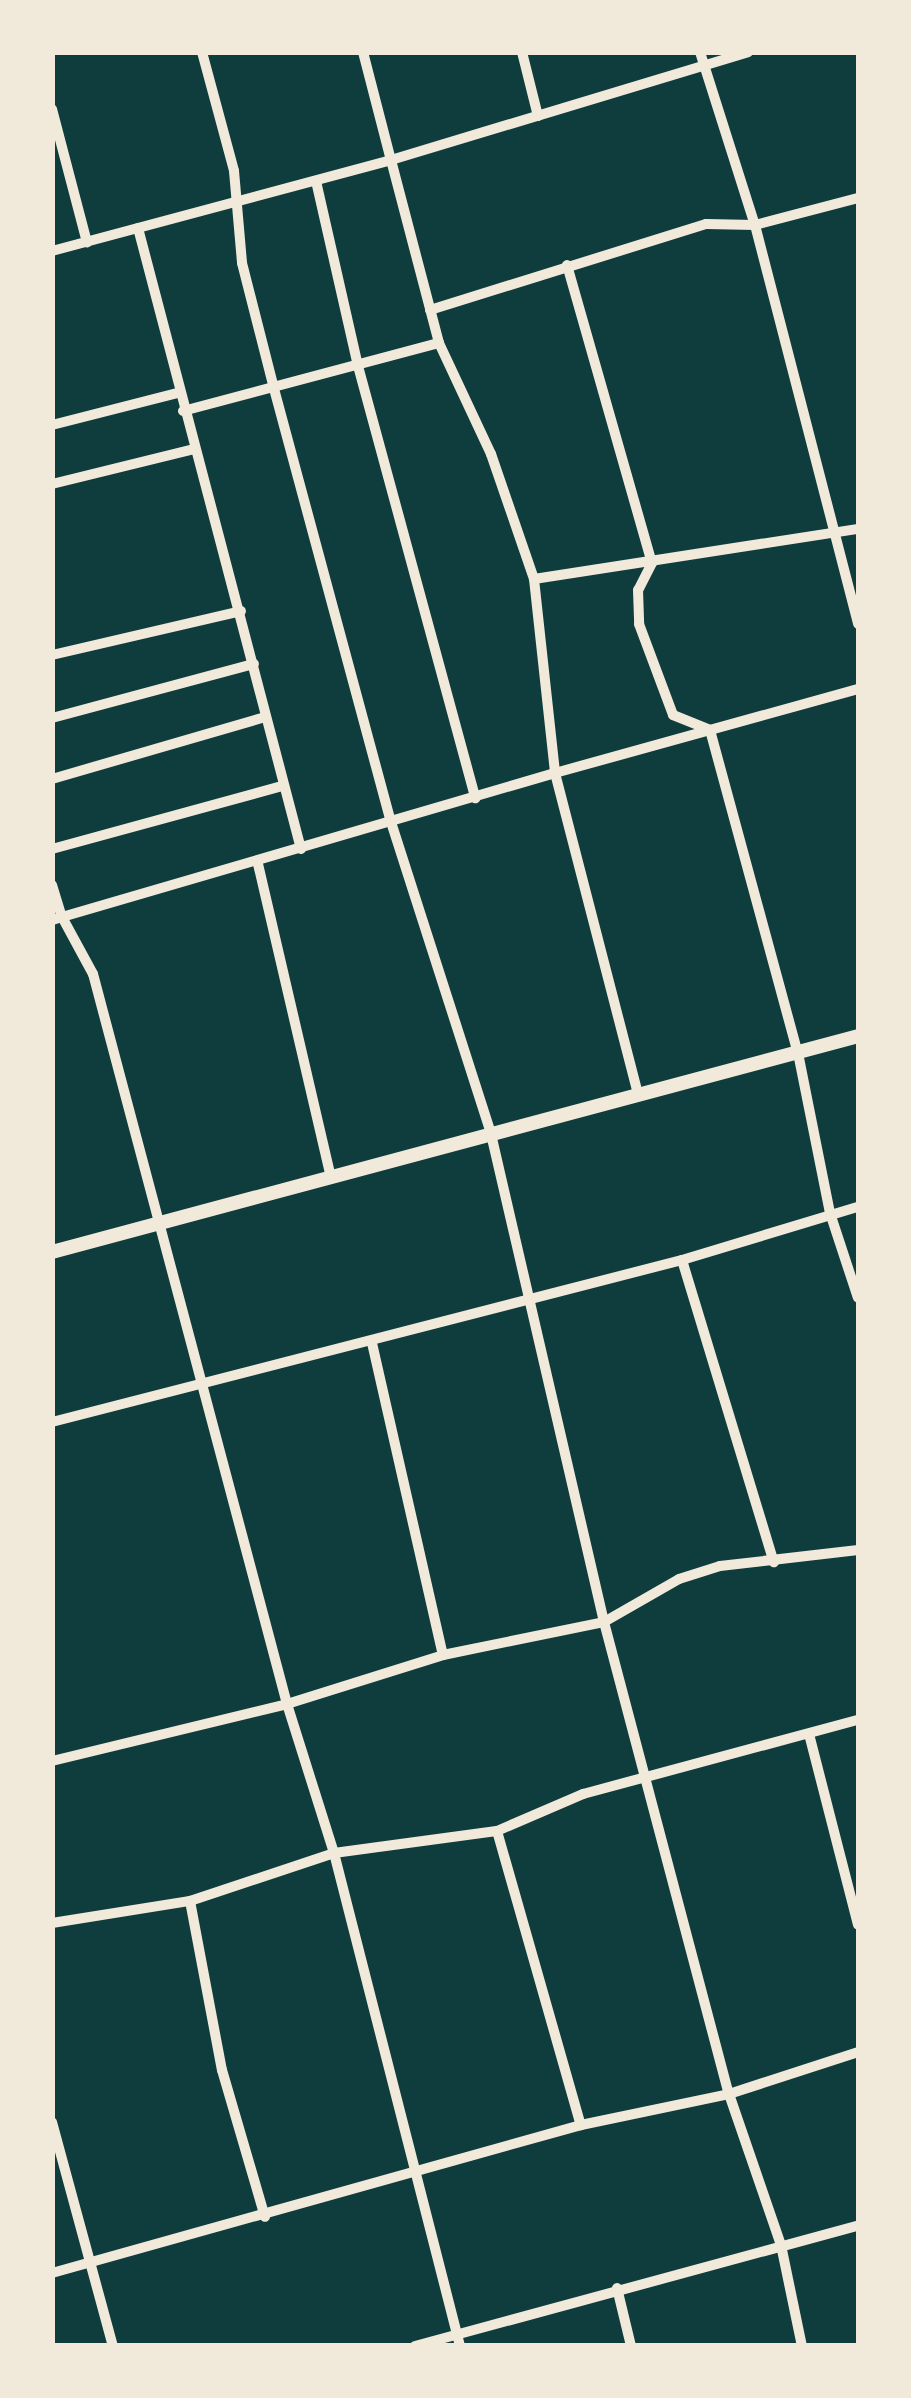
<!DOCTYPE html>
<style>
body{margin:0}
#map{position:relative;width:911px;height:2398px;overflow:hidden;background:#0f3d3e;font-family:"DejaVu Sans",sans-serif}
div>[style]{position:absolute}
.minor>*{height:10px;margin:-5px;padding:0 5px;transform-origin:5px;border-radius:5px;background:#f1e9da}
.tertiary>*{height:14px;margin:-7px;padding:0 7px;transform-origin:7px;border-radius:7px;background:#f1e9da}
span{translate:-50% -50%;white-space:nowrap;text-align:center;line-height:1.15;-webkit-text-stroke:8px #f1e9da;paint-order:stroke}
.frame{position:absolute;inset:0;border:55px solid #f1e9da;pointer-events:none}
</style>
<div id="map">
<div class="minor">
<div style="left:202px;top:52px;width:123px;rotate:74.9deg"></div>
<div style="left:234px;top:171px;width:92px;rotate:85deg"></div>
<div style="left:242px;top:263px;width:126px;rotate:75.7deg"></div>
<div style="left:273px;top:385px;width:453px;rotate:74.9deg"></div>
<div style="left:391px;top:822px;width:328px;rotate:72.2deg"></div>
<div style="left:491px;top:1134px;width:501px;rotate:76.96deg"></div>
<div style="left:604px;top:1622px;width:488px;rotate:75.2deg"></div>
<div style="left:729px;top:2094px;width:160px;rotate:71deg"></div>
<div style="left:781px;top:2245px;width:103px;rotate:78.3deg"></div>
<div style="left:363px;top:52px;width:112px;rotate:75.5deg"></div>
<div style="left:391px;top:160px;width:373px;rotate:-16.8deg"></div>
<div style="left:522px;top:52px;width:66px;rotate:76deg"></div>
<div style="left:700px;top:52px;width:182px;rotate:72.4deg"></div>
<div style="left:755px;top:225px;width:412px;rotate:75.5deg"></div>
<div style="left:52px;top:109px;width:138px;rotate:75.3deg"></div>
<div style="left:316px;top:181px;width:190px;rotate:77.2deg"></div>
<div style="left:358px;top:366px;width:448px;rotate:74.8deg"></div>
<div style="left:138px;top:228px;width:642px;rotate:75.29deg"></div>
<div style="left:52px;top:251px;width:351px;rotate:-15deg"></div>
<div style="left:391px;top:160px;width:189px;rotate:75.3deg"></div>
<div style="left:439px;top:343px;width:123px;rotate:64.9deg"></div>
<div style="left:491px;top:454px;width:132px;rotate:71deg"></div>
<div style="left:534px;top:579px;width:195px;rotate:83.8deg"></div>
<div style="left:555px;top:773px;width:314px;rotate:-15.5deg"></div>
<div style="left:567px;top:265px;width:310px;rotate:74.1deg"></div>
<div style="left:652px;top:563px;width:30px;rotate:117deg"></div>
<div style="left:638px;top:590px;width:34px;rotate:88deg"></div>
<div style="left:639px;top:624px;width:97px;rotate:69.5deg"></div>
<div style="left:673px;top:715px;width:40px;rotate:22deg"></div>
<div style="left:710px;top:730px;width:335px;rotate:74.8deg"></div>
<div style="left:798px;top:1053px;width:163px;rotate:78.7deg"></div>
<div style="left:830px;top:1213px;width:89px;rotate:71.8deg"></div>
<div style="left:430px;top:310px;width:289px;rotate:-17.3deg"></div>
<div style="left:706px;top:224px;width:49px;rotate:1.2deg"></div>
<div style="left:755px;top:225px;width:106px;rotate:-14.7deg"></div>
<div style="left:183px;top:411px;width:265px;rotate:-14.9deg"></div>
<div style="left:52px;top:425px;width:130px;rotate:-14.3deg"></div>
<div style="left:52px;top:484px;width:146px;rotate:-13.8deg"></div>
<div style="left:534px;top:579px;width:328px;rotate:-8.8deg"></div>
<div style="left:52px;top:655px;width:194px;rotate:-13.1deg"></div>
<div style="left:52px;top:718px;width:209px;rotate:-15deg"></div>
<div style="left:52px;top:779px;width:222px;rotate:-16.2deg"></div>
<div style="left:52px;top:849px;width:239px;rotate:-15.3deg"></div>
<div style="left:258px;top:864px;width:321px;rotate:76.9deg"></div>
<div style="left:52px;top:885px;width:34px;rotate:73deg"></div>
<div style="left:62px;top:917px;width:10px;rotate:163deg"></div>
<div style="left:682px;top:1260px;width:316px;rotate:73.1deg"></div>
<div style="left:372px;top:1343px;width:320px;rotate:77.2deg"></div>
<div style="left:52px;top:1422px;width:650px;rotate:-14.42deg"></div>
<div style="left:682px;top:1260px;width:184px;rotate:-16.8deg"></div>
<div style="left:809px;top:1734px;width:197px;rotate:75.6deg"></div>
<div style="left:52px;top:1761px;width:242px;rotate:-13.6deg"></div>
<div style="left:287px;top:1704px;width:164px;rotate:-17.4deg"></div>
<div style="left:443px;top:1655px;width:164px;rotate:-11.6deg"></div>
<div style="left:604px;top:1622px;width:86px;rotate:-29.8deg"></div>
<div style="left:679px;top:1579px;width:43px;rotate:-17.6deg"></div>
<div style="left:720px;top:1566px;width:139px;rotate:-6.6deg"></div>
<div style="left:497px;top:1831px;width:306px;rotate:74.1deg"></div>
<div style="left:190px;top:1901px;width:172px;rotate:79.3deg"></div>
<div style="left:222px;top:2070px;width:153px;rotate:73.7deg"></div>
<div style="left:52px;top:1923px;width:140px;rotate:-9.1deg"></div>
<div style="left:190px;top:1901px;width:152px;rotate:-18.4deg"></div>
<div style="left:334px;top:1853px;width:164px;rotate:-7.7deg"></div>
<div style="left:497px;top:1831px;width:94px;rotate:-23.3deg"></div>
<div style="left:583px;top:1794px;width:285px;rotate:-15.1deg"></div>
<div style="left:52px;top:2122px;width:232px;rotate:74.8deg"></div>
<div style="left:52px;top:2273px;width:549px;rotate:-15.63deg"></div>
<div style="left:581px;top:2125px;width:151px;rotate:-11.8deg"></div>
<div style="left:729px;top:2094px;width:136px;rotate:-18deg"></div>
<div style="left:617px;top:2288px;width:60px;rotate:76.4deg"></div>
<div style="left:415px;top:2346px;width:459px;rotate:-15.2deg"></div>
<div style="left:460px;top:2346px;width:509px;rotate:-104.34deg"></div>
<div style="left:334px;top:1853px;width:156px;rotate:-107.5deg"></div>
<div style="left:287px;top:1704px;width:755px;rotate:-104.88deg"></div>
<div style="left:93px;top:974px;width:65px;rotate:-118.5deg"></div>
<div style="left:62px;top:917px;width:514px;rotate:-16.28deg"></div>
<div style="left:555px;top:773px;width:332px;rotate:75.5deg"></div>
</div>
<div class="tertiary">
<div style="left:52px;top:1252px;width:834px;rotate:-15deg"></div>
</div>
<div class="frame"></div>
</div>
